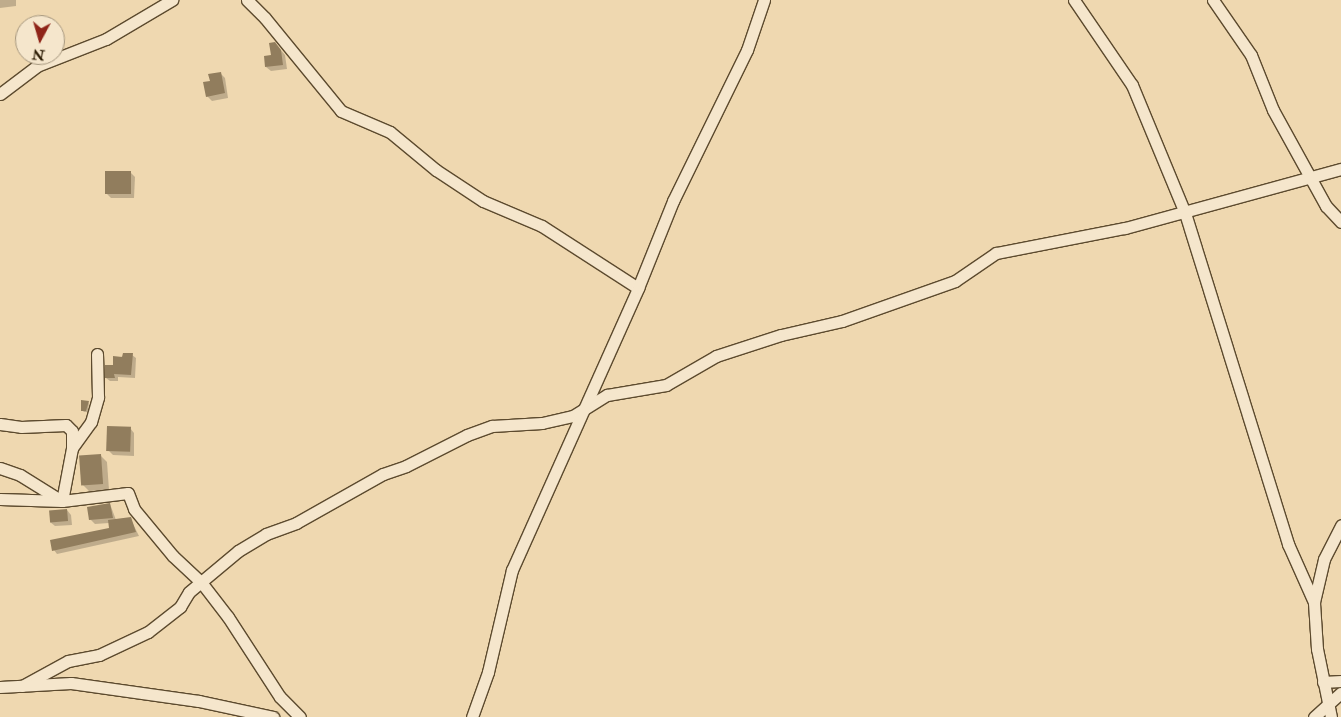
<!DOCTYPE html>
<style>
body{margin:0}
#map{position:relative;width:1341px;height:717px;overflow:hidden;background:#efd8b0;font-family:"IM FELL Double Pica",serif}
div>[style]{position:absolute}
.shadow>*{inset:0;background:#0003}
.building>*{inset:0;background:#917d5d;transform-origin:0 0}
.roads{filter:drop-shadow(1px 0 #5c4a2e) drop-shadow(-1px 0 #5c4a2e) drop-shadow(0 1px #5c4a2e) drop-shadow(0 -1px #5c4a2e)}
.street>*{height:11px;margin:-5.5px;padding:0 5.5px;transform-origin:5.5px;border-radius:5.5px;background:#f5e6cc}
span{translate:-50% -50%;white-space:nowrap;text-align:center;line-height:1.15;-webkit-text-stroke:4px #f5e6cc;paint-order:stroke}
.north{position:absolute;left:15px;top:15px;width:50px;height:50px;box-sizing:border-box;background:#f5e6cc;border:1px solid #a4957c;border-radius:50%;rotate:186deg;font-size:14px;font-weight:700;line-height:20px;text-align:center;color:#2b1b03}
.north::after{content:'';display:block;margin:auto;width:18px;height:22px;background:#8f2418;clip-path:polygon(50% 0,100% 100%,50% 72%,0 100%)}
</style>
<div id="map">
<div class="shadow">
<div style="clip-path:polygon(0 0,16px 0,16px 6px,0 8px)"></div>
<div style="clip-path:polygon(279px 48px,285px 55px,287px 69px,271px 71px,266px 67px)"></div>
<div style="clip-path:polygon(220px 73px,225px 78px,228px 98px,212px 101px,207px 96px,211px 82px)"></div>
<div style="clip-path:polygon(130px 172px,135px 177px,134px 198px,111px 198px,106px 193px)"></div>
<div style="clip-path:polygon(132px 355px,136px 358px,135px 378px,118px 377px,118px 381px,110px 381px,106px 378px,114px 366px,114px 358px)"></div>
<div style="clip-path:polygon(89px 402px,88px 412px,84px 412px,82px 410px)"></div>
<div style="clip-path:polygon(130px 428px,134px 433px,134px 456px,113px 455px,108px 450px)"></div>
<div style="clip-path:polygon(100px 455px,107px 462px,109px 490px,89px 491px,82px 484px)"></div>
<div style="clip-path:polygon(110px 504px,116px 520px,130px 518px,139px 536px,57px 554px,54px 550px,110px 529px,109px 523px,95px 524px,90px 519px)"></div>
<div style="clip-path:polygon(67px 510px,71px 515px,72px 525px,55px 526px,50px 522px)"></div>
</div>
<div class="building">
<div style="clip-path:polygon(275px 42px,281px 50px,283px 65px,265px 67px,264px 56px,271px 55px,269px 43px)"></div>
<div style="clip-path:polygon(221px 72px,225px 93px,206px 97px,203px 82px,210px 81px,208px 74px)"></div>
<div style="left:105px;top:171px;width:26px;height:23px"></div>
<div style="clip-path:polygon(123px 353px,133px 353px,131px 375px,114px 374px,115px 378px,105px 378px,105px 365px,113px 365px,113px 356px,122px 357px)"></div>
<div style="clip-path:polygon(81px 400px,89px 401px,86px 411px,81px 411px)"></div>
<div style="left:107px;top:426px;width:24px;height:25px;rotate:2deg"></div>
<div style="left:101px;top:454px;width:30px;height:22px;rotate:86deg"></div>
<div style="clip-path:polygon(110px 503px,113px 518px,89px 520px,87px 507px)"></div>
<div style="left:67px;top:509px;width:12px;height:18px;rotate:85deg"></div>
<div style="clip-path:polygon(131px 517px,136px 532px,52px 551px,50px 540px,109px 528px,108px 520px)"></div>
</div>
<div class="roads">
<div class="street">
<div style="left:247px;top:0;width:25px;rotate:45deg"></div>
<div style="left:265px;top:18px;width:120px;rotate:50.7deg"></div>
<div style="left:341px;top:111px;width:53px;rotate:23.2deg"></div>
<div style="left:390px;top:132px;width:60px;rotate:39.6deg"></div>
<div style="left:436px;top:170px;width:56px;rotate:33.4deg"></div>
<div style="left:483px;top:201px;width:64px;rotate:23deg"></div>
<div style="left:542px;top:226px;width:114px;rotate:32.9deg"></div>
<div style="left:1074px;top:0;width:103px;rotate:55.7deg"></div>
<div style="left:1132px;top:85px;width:139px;rotate:67.5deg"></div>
<div style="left:1185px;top:213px;width:347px;rotate:72.7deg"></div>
<div style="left:1288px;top:544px;width:64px;rotate:65.9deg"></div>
<div style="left:1213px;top:0;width:67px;rotate:55.4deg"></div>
<div style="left:1251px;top:55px;width:59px;rotate:68.2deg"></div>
<div style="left:1273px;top:110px;width:110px;rotate:61.1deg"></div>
<div style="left:1326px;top:206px;width:22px;rotate:47deg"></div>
<div style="left:0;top:94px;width:46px;rotate:-37.1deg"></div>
<div style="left:37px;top:66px;width:74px;rotate:-21.4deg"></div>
<div style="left:106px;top:39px;width:77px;rotate:-30.6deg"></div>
<div style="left:0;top:424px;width:21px;rotate:8deg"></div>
<div style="left:21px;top:427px;width:45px;rotate:-2.5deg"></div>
<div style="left:66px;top:425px;width:8px;rotate:45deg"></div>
<div style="left:72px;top:431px;width:17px;rotate:90deg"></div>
<div style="left:0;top:468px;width:21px;rotate:19deg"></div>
<div style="left:20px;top:475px;width:49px;rotate:31.8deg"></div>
<div style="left:62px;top:501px;width:54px;rotate:-79.3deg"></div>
<div style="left:72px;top:448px;width:32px;rotate:-54deg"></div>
<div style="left:91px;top:422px;width:26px;rotate:-74deg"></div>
<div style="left:98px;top:397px;width:43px;rotate:-91.3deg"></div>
<div style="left:0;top:499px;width:62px;rotate:1.8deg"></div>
<div style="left:62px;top:501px;width:66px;rotate:-6.9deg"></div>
<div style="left:128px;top:493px;width:17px;rotate:69deg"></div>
<div style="left:134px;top:509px;width:61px;rotate:50.3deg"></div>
<div style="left:173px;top:556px;width:38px;rotate:43deg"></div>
<div style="left:201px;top:582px;width:44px;rotate:52.4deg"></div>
<div style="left:228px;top:617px;width:95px;rotate:57deg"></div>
<div style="left:280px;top:697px;width:28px;rotate:45deg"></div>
<div style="left:1323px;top:682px;width:18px;rotate:-3deg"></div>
<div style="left:22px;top:686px;width:52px;rotate:-28.5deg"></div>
<div style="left:68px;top:661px;width:32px;rotate:-11deg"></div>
<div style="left:99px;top:655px;width:54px;rotate:-25.1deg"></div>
<div style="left:148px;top:632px;width:41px;rotate:-38deg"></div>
<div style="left:180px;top:607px;width:17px;rotate:-59deg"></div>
<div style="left:189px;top:592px;width:64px;rotate:-39.9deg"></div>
<div style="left:238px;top:551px;width:33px;rotate:-31deg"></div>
<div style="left:266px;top:534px;width:32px;rotate:-20deg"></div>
<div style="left:296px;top:523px;width:100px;rotate:-29.4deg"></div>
<div style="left:383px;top:474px;width:24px;rotate:-19deg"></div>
<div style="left:406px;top:466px;width:68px;rotate:-26.9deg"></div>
<div style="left:467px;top:435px;width:27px;rotate:-20deg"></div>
<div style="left:492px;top:426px;width:50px;rotate:-3.4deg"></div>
<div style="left:542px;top:423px;width:32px;rotate:-13deg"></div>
<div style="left:573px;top:416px;width:40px;rotate:-32deg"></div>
<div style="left:607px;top:395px;width:60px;rotate:-9.6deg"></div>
<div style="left:666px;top:385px;width:58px;rotate:-30.1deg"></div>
<div style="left:716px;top:356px;width:68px;rotate:-17.9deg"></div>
<div style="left:781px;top:335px;width:63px;rotate:-12.9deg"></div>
<div style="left:842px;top:321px;width:120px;rotate:-19.5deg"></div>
<div style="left:955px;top:281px;width:50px;rotate:-34.3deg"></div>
<div style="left:996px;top:253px;width:131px;rotate:-11deg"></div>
<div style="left:1125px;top:228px;width:224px;rotate:-15.3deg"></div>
<div style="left:0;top:687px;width:71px;rotate:-3.2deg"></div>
<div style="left:71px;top:683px;width:129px;rotate:8deg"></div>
<div style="left:199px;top:701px;width:76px;rotate:12.2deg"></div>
<div style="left:472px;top:717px;width:48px;rotate:-70.4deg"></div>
<div style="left:488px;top:672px;width:105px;rotate:-76.8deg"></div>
<div style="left:512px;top:570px;width:309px;rotate:-65.9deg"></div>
<div style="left:638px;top:288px;width:94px;rotate:-68.1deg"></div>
<div style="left:673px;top:201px;width:168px;rotate:-63.9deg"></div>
<div style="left:747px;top:50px;width:53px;rotate:-71.2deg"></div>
<div style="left:1314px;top:717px;width:36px;rotate:-42deg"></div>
<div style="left:1331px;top:717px;width:69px;rotate:-101.6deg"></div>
<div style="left:1317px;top:649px;width:47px;rotate:-93.7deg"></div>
<div style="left:1314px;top:602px;width:44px;rotate:-76.9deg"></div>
<div style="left:1324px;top:559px;width:38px;rotate:-63deg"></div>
</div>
</div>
<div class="north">N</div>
</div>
